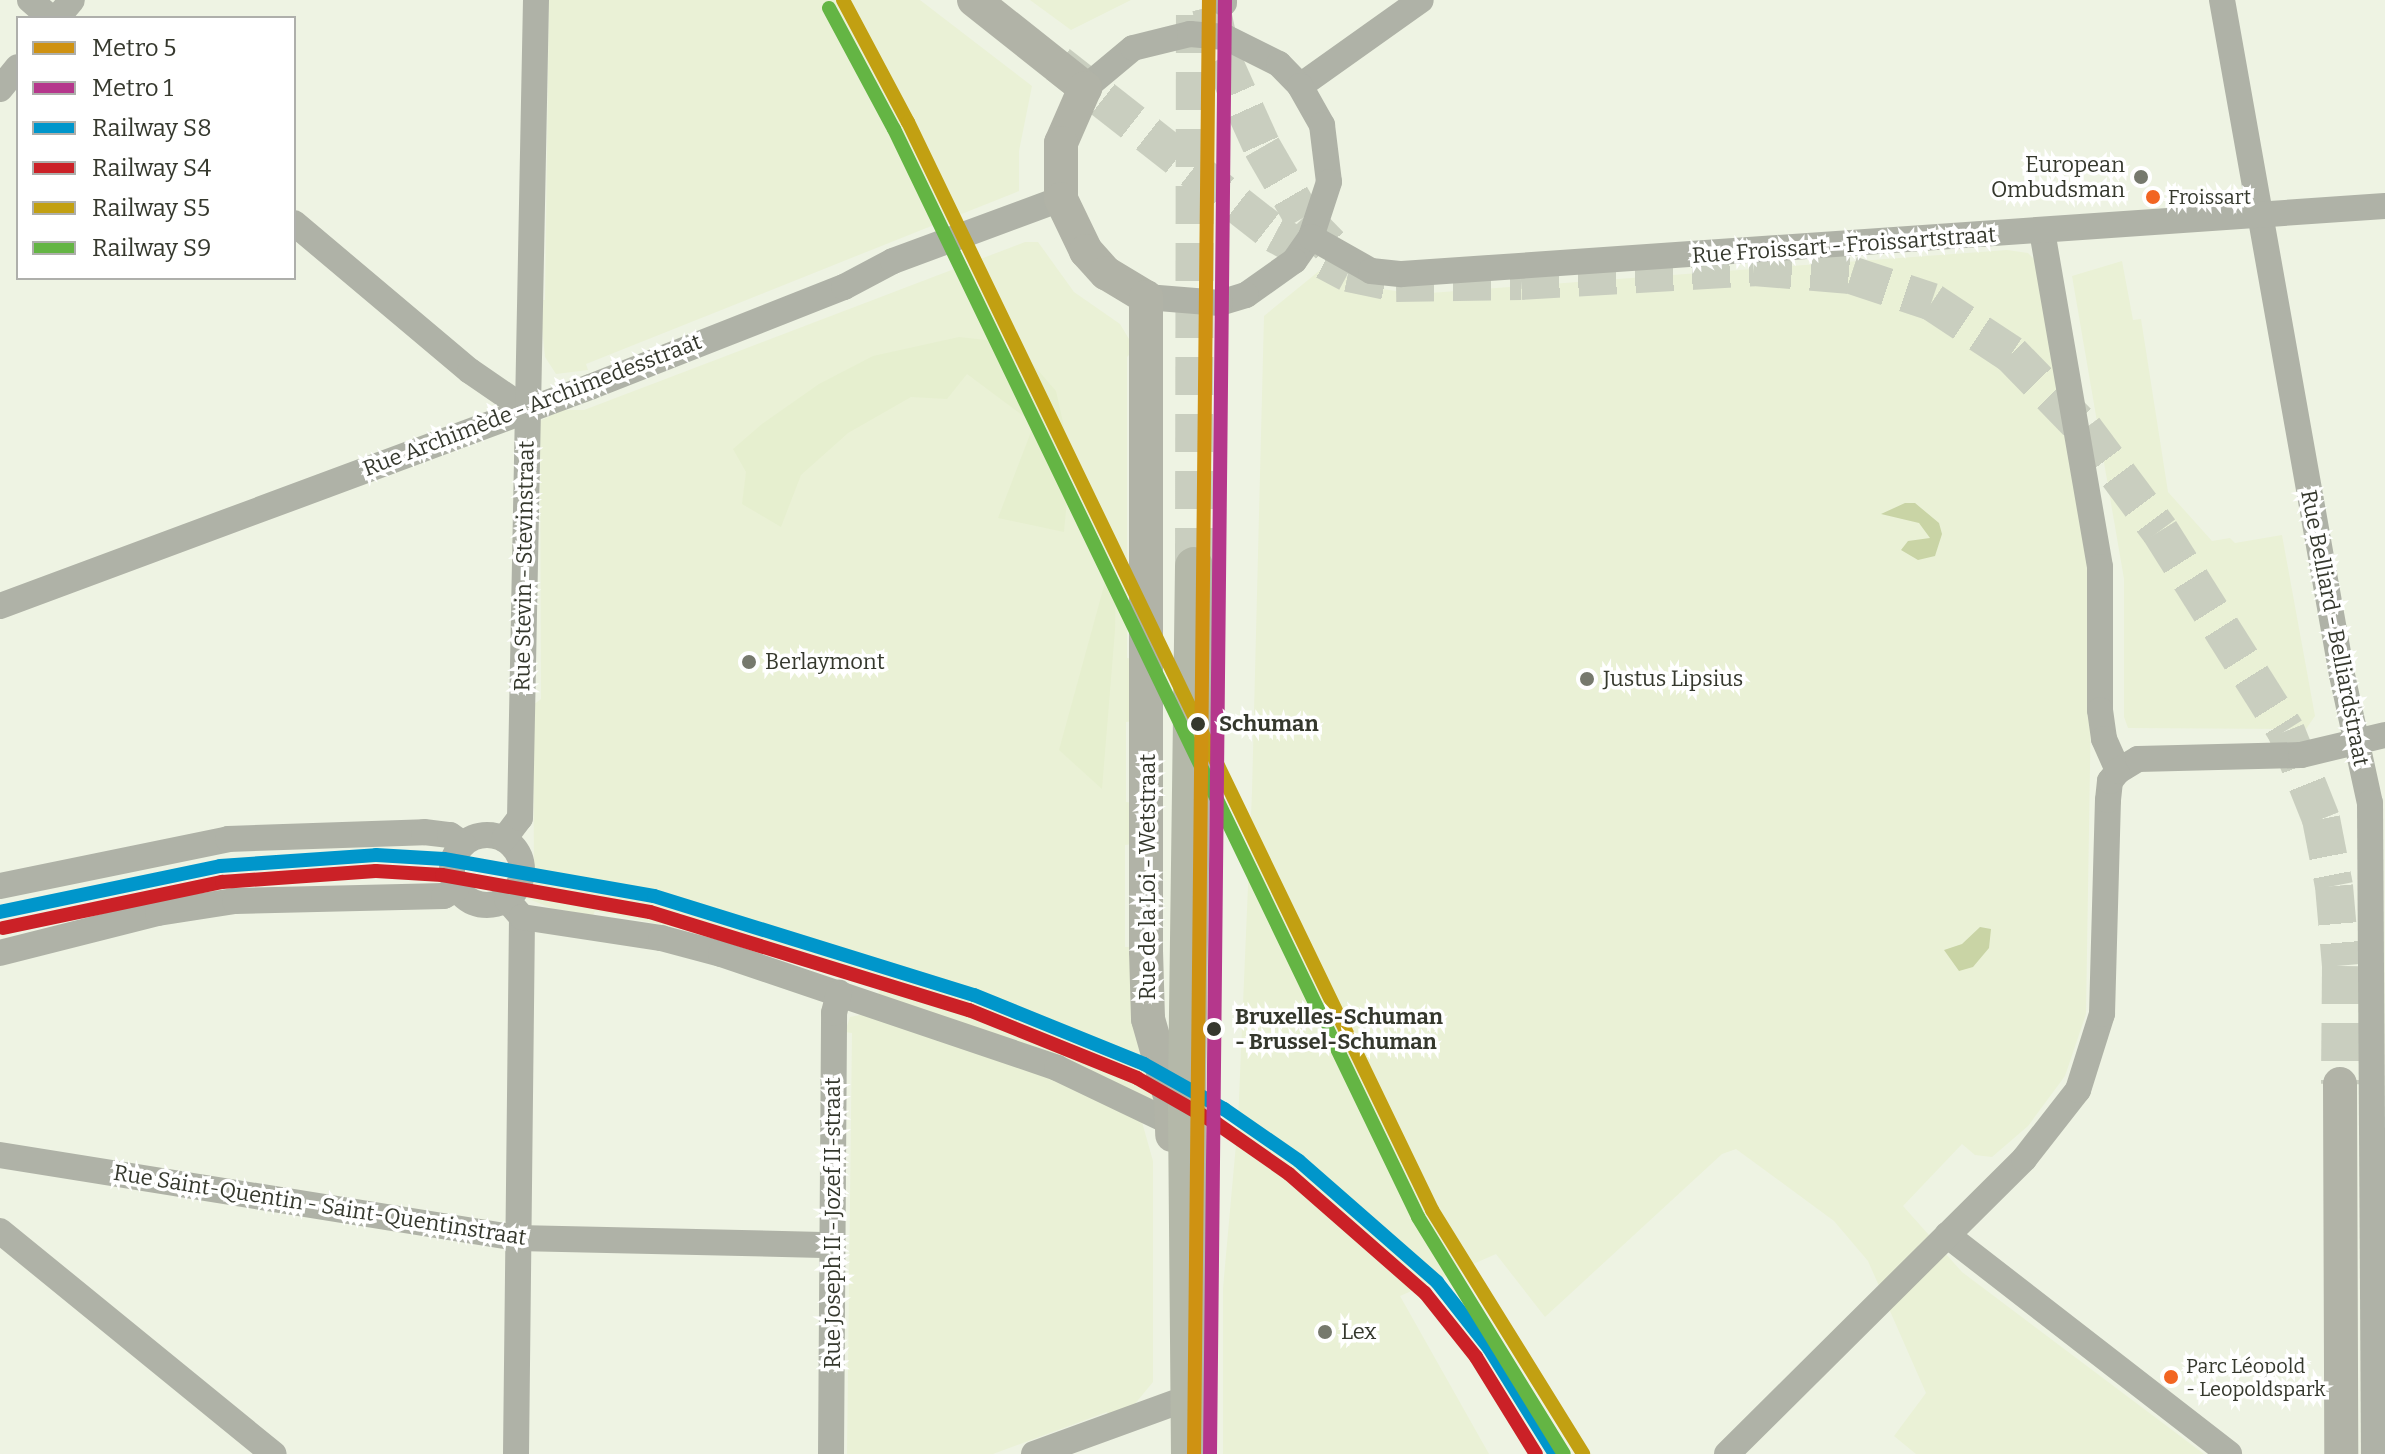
<!DOCTYPE html>
<meta charset="utf-8">
<style>
body{margin:0}
#map{position:relative;width:2385px;height:1454px;overflow:hidden;background:#eef3e3;font-family:Bitter,serif}
div>[style]{position:absolute}
.built>*{inset:0;background:#eaf1d6}
.green>*{inset:0;background:#e6efcf}
.water>*{inset:0;background:#c9d4a5}
.highway-tunnel>*{height:38px;margin-top:-19px;transform-origin:0;background:repeating-linear-gradient(90deg,#c9cebf 0 38px,transparent 0 57px)}
.minor>*{height:26px;margin:-13px;padding:0 13px;transform-origin:13px;border-radius:13px;background:#afb2a7}
.minor>.ring{margin:-13px;padding:0;box-sizing:content-box;background:none;border:26px solid #afb2a7;border-radius:50%}
.major>*{height:34px;margin:-17px;padding:0 17px;transform-origin:17px;border-radius:17px;background:#b1b3a7}
.highway>*{height:38px;margin:-19px;padding:0 19px;transform-origin:19px;border-radius:19px;background:#b4b8a9}
.rail-1>*{height:14px;margin:-7px;padding:0 7px;transform-origin:7px;border-radius:7px;background:#0096cb}
.rail-2>*{height:14px;margin:-7px;padding:0 7px;transform-origin:7px;border-radius:7px;background:#cb2127}
.rail-3>*{height:14px;margin:-7px;padding:0 7px;transform-origin:7px;border-radius:7px;background:#c2a012}
.rail-4>*{height:14px;margin:-7px;padding:0 7px;transform-origin:7px;border-radius:7px;background:#64b544}
.metro-1>*{height:14px;margin:-7px;padding:0 7px;transform-origin:7px;border-radius:7px;background:#cf9212}
.metro-2>*{height:14px;margin:-7px;padding:0 7px;transform-origin:7px;border-radius:7px;background:#b5378c}
.dots>*{width:22px;height:22px;translate:-50% -50%;box-sizing:border-box;border:4px solid #fff;border-radius:50%}
span{translate:-50% -50%;white-space:nowrap;text-align:center;line-height:1.15;-webkit-text-stroke:7px #fff;paint-order:stroke}
.bus-label{font-size:20px;color:#35382d}
.left{translate:0 -50%;text-align:left}
.poi-label{font-size:22px;color:#35382d}
.right{translate:-100% -50%;text-align:right}
.street-label{font-size:22px;color:#35382d}
.stop-label{font-size:22px;color:#35382d;font-weight:700}
.legend{position:absolute;left:16px;top:16px;width:280px;height:264px;box-sizing:border-box;background:#fff;border:2px solid #aeafab;margin:0;padding:10px 14px;list-style:none;font-size:24px;color:#35382d}
.legend li{display:flex;align-items:center;gap:16px;height:40px}
.legend b{width:40px;border:2px solid #aeafab}
</style>
<div id="map">
<div class="built">
<div style="clip-path:polygon(549px 0,920px 0,1032px 86px,1019px 151px,1019px 191px,586px 364px,588px 370px,556px 374px,545px 357px,539px 300px,545px 300px)"></div>
<div style="clip-path:polygon(1030px 0,1131px 0,1071px 30px)"></div>
<div style="clip-path:polygon(1025px 242px,1038px 242px,1074px 292px,1120px 324px,1135px 349px,1127px 357px,1127px 658px,1133px 659px,1133px 721px,1126px 722px,1126px 802px,1133px 803px,1133px 844px,1125px 845px,1125px 947px,1139px 947px,1155px 1101px,1142px 1122px,1153px 1161px,1153px 1382px,1134px 1405px,1110px 1418px,1107px 1412px,993px 1454px,847px 1454px,852px 1033px,845px 1032px,850px 1017px,874px 1012px,880px 987px,725px 938px,595px 911px,593px 915px,554px 909px,526px 898px,534px 870px,533px 705px,541px 699px,540px 421px,561px 410px,584px 410px)"></div>
<div style="clip-path:polygon(2007px 250px,2028px 253px,2035px 260px,2093px 580px,2086px 1014px,2065px 1076px,2028px 1126px,1992px 1157px,1975px 1155px,1962px 1144px,1903px 1206px,1962px 1272px,2204px 1454px,1916px 1454px,1894px 1436px,1926px 1393px,1868px 1261px,1834px 1221px,1736px 1149px,1722px 1154px,1545px 1317px,1496px 1254px,1400px 1296px,1489px 1454px,1223px 1454px,1223px 1288px,1238px 1122px,1252px 792px,1264px 316px,1324px 267px,1375px 288px,1417px 294px)"></div>
<div style="clip-path:polygon(2122px 261px,2133px 320px,2141px 319px,2168px 492px,2212px 541px,2230px 538px,2235px 543px,2282px 535px,2315px 716px,2306px 729px,2128px 728px,2124px 717px,2124px 579px,2072px 276px)"></div>
</div>
<div class="green">
<div style="clip-path:polygon(959px 337px,986px 340px,1023px 353px,1056px 391px,1071px 458px,1064px 532px,998px 518px,1034px 424px,967px 374px,947px 399px,911px 397px,848px 433px,801px 475px,781px 527px,742px 504px,746px 472px,733px 449px,762px 424px,819px 384px,873px 356px)"></div>
<div style="clip-path:polygon(1107px 575px,1116px 576px,1115px 630px,1102px 789px,1059px 750px)"></div>
</div>
<div class="water">
<div style="clip-path:polygon(1905px 503px,1915px 503px,1939px 523px,1942px 534px,1935px 556px,1918px 560px,1901px 550px,1908px 541px,1930px 538px,1919px 523px,1881px 514px)"></div>
<div style="clip-path:polygon(1980px 927px,1991px 929px,1989px 948px,1973px 967px,1959px 971px,1944px 950px,1962px 944px)"></div>
</div>
<div class="highway-tunnel">
<div style="left:1211px;top:7px;width:52px;rotate:77.8deg"></div>
<div style="left:1222px;top:58px;width:98px;rotate:65.8deg"></div>
<div style="left:1262px;top:147px;width:82px;rotate:60deg"></div>
<div style="left:1303px;top:218px;width:50px;rotate:45.8deg"></div>
<div style="left:1058px;top:64px;width:276px;rotate:38.1deg"></div>
<div style="left:1275px;top:234px;width:83px;rotate:28.1deg"></div>
<div style="left:1348px;top:273px;width:49px;rotate:11.8deg"></div>
<div style="left:1396px;top:283px;width:125px;rotate:-0.9deg"></div>
<div style="left:1521px;top:281px;width:233px;rotate:-3.4deg"></div>
<div style="left:1754px;top:267px;width:97px;rotate:4.7deg"></div>
<div style="left:1851px;top:275px;width:85px;rotate:18.4deg"></div>
<div style="left:1932px;top:302px;width:95px;rotate:33.4deg"></div>
<div style="left:2011px;top:354px;width:105px;rotate:45.8deg"></div>
<div style="left:2084px;top:429px;width:127px;rotate:53.3deg"></div>
<div style="left:2160px;top:531px;width:236px;rotate:57.8deg"></div>
<div style="left:2286px;top:731px;width:95px;rotate:68.3deg"></div>
<div style="left:2321px;top:819px;width:68px;rotate:79deg"></div>
<div style="left:2334px;top:886px;width:80px;rotate:85deg"></div>
<div style="left:2341px;top:966px;width:118px;rotate:90.5deg"></div>
<div style="left:1194px;top:566px;width:566px;rotate:-89.9deg"></div>
</div>
<div class="minor">
<div style="left:30px;top:0;width:28px;rotate:41deg"></div>
<div style="left:1224px;top:0;width:3px;rotate:90deg"></div>
<div style="left:2222px;top:0;width:686px;rotate:79.92deg"></div>
<div style="left:2342px;top:675px;width:131px;rotate:77.7deg"></div>
<div style="left:2370px;top:803px;width:651px;rotate:89.65deg"></div>
<div style="left:57px;top:18px;width:23px;rotate:-50deg"></div>
<div style="left:1300px;top:86px;width:148px;rotate:-35.4deg"></div>
<div style="left:1085px;top:88px;width:62px;rotate:-39.8deg"></div>
<div style="left:1133px;top:48px;width:59px;rotate:-13.8deg"></div>
<div style="left:1190px;top:34px;width:35px;rotate:5deg"></div>
<div style="left:1225px;top:37px;width:60px;rotate:26.6deg"></div>
<div style="left:1279px;top:64px;width:30px;rotate:46deg"></div>
<div style="left:1300px;top:86px;width:45px;rotate:60.6deg"></div>
<div style="left:1322px;top:125px;width:57px;rotate:83deg"></div>
<div style="left:1329px;top:182px;width:58px;rotate:108.1deg"></div>
<div style="left:1311px;top:237px;width:29px;rotate:125deg"></div>
<div style="left:1294px;top:261px;width:59px;rotate:144.7deg"></div>
<div style="left:1246px;top:295px;width:27px;rotate:163deg"></div>
<div style="left:1220px;top:303px;width:74px;rotate:-175.4deg"></div>
<div style="left:0;top:89px;width:28px;rotate:-51deg"></div>
<div style="left:294px;top:223px;width:230px;rotate:40.1deg"></div>
<div style="left:470px;top:371px;width:65px;rotate:34.4deg"></div>
<div style="left:2042px;top:231px;width:341px;rotate:80.2deg"></div>
<div style="left:2100px;top:567px;width:143px;rotate:90deg"></div>
<div style="left:2100px;top:710px;width:29px;rotate:82deg"></div>
<div style="left:2104px;top:739px;width:35px;rotate:66deg"></div>
<div style="left:1311px;top:237px;width:69px;rotate:29.5deg"></div>
<div style="left:1371px;top:271px;width:31px;rotate:6deg"></div>
<div style="left:1402px;top:274px;width:985px;rotate:-3.96deg"></div>
<div style="left:0;top:606px;width:629px;rotate:-20.36deg"></div>
<div style="left:590px;top:387px;width:273px;rotate:-21.5deg"></div>
<div style="left:844px;top:287px;width:55px;rotate:-28deg"></div>
<div style="left:893px;top:261px;width:179px;rotate:-20.3deg"></div>
<div class="ring" style="left:452px;top:835px;width:44px;height:44px"></div>
<div style="left:504px;top:839px;width:26px;rotate:-53deg"></div>
<div style="left:520px;top:818px;width:818px;rotate:-88.88deg"></div>
<div style="left:0;top:886px;width:233px;rotate:-11.6deg"></div>
<div style="left:228px;top:839px;width:196px;rotate:-2deg"></div>
<div style="left:424px;top:832px;width:26px;rotate:7deg"></div>
<div style="left:450px;top:835px;width:16px;rotate:35deg"></div>
<div style="left:507px;top:900px;width:23px;rotate:49deg"></div>
<div style="left:522px;top:917px;width:537px;rotate:90.64deg"></div>
<div style="left:522px;top:917px;width:141px;rotate:8.6deg"></div>
<div style="left:661px;top:938px;width:62px;rotate:14.9deg"></div>
<div style="left:721px;top:954px;width:355px;rotate:18.7deg"></div>
<div style="left:1057px;top:1068px;width:127px;rotate:25.6deg"></div>
<div style="left:0;top:953px;width:163px;rotate:-14.2deg"></div>
<div style="left:158px;top:913px;width:78px;rotate:-8.9deg"></div>
<div style="left:235px;top:901px;width:209px;rotate:-1.4deg"></div>
<div style="left:444px;top:896px;width:14px;rotate:-30deg"></div>
<div style="left:0;top:1155px;width:524px;rotate:9.12deg"></div>
<div style="left:517px;top:1238px;width:316px;rotate:1.3deg"></div>
<div style="left:0;top:1231px;width:353px;rotate:39.2deg"></div>
<div style="left:1947px;top:1235px;width:357px;rotate:37.8deg"></div>
<div style="left:831px;top:1454px;width:441px;rotate:-89.6deg"></div>
<div style="left:834px;top:1013px;width:21px;rotate:-76deg"></div>
<div style="left:1034px;top:1454px;width:149px;rotate:-20deg"></div>
<div style="left:1727px;top:1454px;width:419px;rotate:-44.8deg"></div>
<div style="left:2024px;top:1159px;width:88px;rotate:-52deg"></div>
<div style="left:2078px;top:1090px;width:80px;rotate:-72.5deg"></div>
<div style="left:2102px;top:1014px;width:214px;rotate:-88.4deg"></div>
<div style="left:2108px;top:800px;width:19px;rotate:-84deg"></div>
<div style="left:2110px;top:781px;width:13px;rotate:-51deg"></div>
<div style="left:2118px;top:771px;width:23px;rotate:-31deg"></div>
<div style="left:2138px;top:759px;width:163px;rotate:-1.4deg"></div>
<div style="left:2301px;top:755px;width:86px;rotate:-13.4deg"></div>
</div>
<div class="major">
<div style="left:974px;top:0;width:142px;rotate:38.4deg"></div>
<div style="left:1085px;top:88px;width:60px;rotate:113.6deg"></div>
<div style="left:1061px;top:143px;width:56px;rotate:90deg"></div>
<div style="left:1061px;top:199px;width:58px;rotate:64.3deg"></div>
<div style="left:1086px;top:251px;width:30px;rotate:48deg"></div>
<div style="left:1106px;top:273px;width:47px;rotate:31deg"></div>
<div style="left:1146px;top:297px;width:654px;rotate:90deg"></div>
<div style="left:1146px;top:951px;width:68px;rotate:88.3deg"></div>
<div style="left:1148px;top:1019px;width:84px;rotate:74.1deg"></div>
<div style="left:1171px;top:1100px;width:35px;rotate:88deg"></div>
<div style="left:2340px;top:1084px;width:370px;rotate:89.8deg"></div>
</div>
<div class="highway">
<div style="left:1190px;top:1454px;width:366px;rotate:-90.5deg"></div>
<div style="left:1187px;top:1088px;width:522px;rotate:-89.23deg"></div>
</div>
<div class="rail-1">
<div style="left:0;top:912px;width:225px;rotate:-11.8deg"></div>
<div style="left:220px;top:866px;width:156px;rotate:-4deg"></div>
<div style="left:376px;top:855px;width:68px;rotate:3.4deg"></div>
<div style="left:444px;top:859px;width:213px;rotate:10deg"></div>
<div style="left:654px;top:896px;width:335px;rotate:17.2deg"></div>
<div style="left:974px;top:995px;width:183px;rotate:22.1deg"></div>
<div style="left:1144px;top:1064px;width:92px;rotate:29.4deg"></div>
<div style="left:1224px;top:1109px;width:91px;rotate:34.7deg"></div>
<div style="left:1299px;top:1161px;width:184px;rotate:41.2deg"></div>
<div style="left:1437px;top:1282px;width:84px;rotate:51.8deg"></div>
<div style="left:1489px;top:1348px;width:125px;rotate:58.1deg"></div>
</div>
<div class="rail-2">
<div style="left:3px;top:928px;width:224px;rotate:-11.9deg"></div>
<div style="left:222px;top:882px;width:154px;rotate:-4.1deg"></div>
<div style="left:376px;top:871px;width:66px;rotate:3.5deg"></div>
<div style="left:442px;top:875px;width:211px;rotate:10.1deg"></div>
<div style="left:650px;top:912px;width:334px;rotate:17.1deg"></div>
<div style="left:969px;top:1010px;width:181px;rotate:22deg"></div>
<div style="left:1137px;top:1078px;width:91px;rotate:29.7deg"></div>
<div style="left:1216px;top:1123px;width:89px;rotate:34.9deg"></div>
<div style="left:1289px;top:1174px;width:181px;rotate:41.2deg"></div>
<div style="left:1425px;top:1293px;width:82px;rotate:51.4deg"></div>
<div style="left:1476px;top:1357px;width:114px;rotate:58.3deg"></div>
</div>
<div class="rail-3">
<div style="left:843px;top:0;width:138px;rotate:62deg"></div>
<div style="left:908px;top:122px;width:1208px;rotate:64.28deg"></div>
<div style="left:1432px;top:1210px;width:287px;rotate:58.2deg"></div>
</div>
<div class="rail-4">
<div style="left:829px;top:8px;width:137px;rotate:61.8deg"></div>
<div style="left:894px;top:129px;width:1208px;rotate:64.28deg"></div>
<div style="left:1418px;top:1217px;width:278px;rotate:58.4deg"></div>
</div>
<div class="metro-1">
<div style="left:1194px;top:1454px;width:1454px;rotate:-89.41deg"></div>
</div>
<div class="metro-2">
<div style="left:1210px;top:1454px;width:1454px;rotate:-89.41deg"></div>
</div>
<div class="dots">
<div style="left:2141px;top:177px;background:#76796d"></div>
<div style="left:2153px;top:197px;background:#f26522"></div>
<div style="left:749px;top:662px;background:#76796d"></div>
<div style="left:1587px;top:679px;background:#76796d"></div>
<div style="left:1198px;top:724px;background:#35382d"></div>
<div style="left:1214px;top:1029px;background:#35382d"></div>
<div style="left:1325px;top:1332px;background:#76796d"></div>
<div style="left:2171px;top:1377px;background:#f26522"></div>
</div>
<div class="bus-label">
<span class="left" style="left:2168px;top:197px">Froissart</span>
<span class="left" style="left:2186px;top:1378px">Parc Léopold<br>- Leopoldspark</span>
</div>
<div class="poi-label">
<span class="right" style="left:2125px;top:177px">European<br>Ombudsman</span>
<span class="left" style="left:765px;top:662px">Berlaymont</span>
<span class="left" style="left:1603px;top:679px">Justus Lipsius</span>
<span class="left" style="left:1341px;top:1332px">Lex</span>
</div>
<div class="street-label">
<span style="left:1844px;top:245px;rotate:-4deg">Rue Froissart - Froissartstraat</span>
<span style="left:532px;top:405px;rotate:-21deg">Rue Archimède - Archimedesstraat</span>
<span style="left:524px;top:566px;rotate:-89deg">Rue Stevin - Stevinstraat</span>
<span style="left:2335px;top:628px;rotate:79deg">Rue Belliard - Belliardstraat</span>
<span style="left:1148px;top:877px;rotate:-90deg">Rue de la Loi - Wetstraat</span>
<span style="left:320px;top:1205px;rotate:9deg">Rue Saint-Quentin - Saint-Quentinstraat</span>
<span style="left:833px;top:1223px;rotate:-90deg">Rue Joseph II - Jozef II-straat</span>
</div>
<div class="stop-label">
<span class="left" style="left:1219px;top:724px">Schuman</span>
<span class="left" style="left:1235px;top:1029px">Bruxelles-Schuman<br>- Brussel-Schuman</span>
</div>
<ul class="legend">
<li><b style="height:10px;background:#cf9212"></b>Metro 5</li>
<li><b style="height:10px;background:#b5378c"></b>Metro 1</li>
<li><b style="height:10px;background:#0096cb"></b>Railway S8</li>
<li><b style="height:10px;background:#cb2127"></b>Railway S4</li>
<li><b style="height:10px;background:#c2a012"></b>Railway S5</li>
<li><b style="height:10px;background:#64b544"></b>Railway S9</li>
</ul>
</div>
